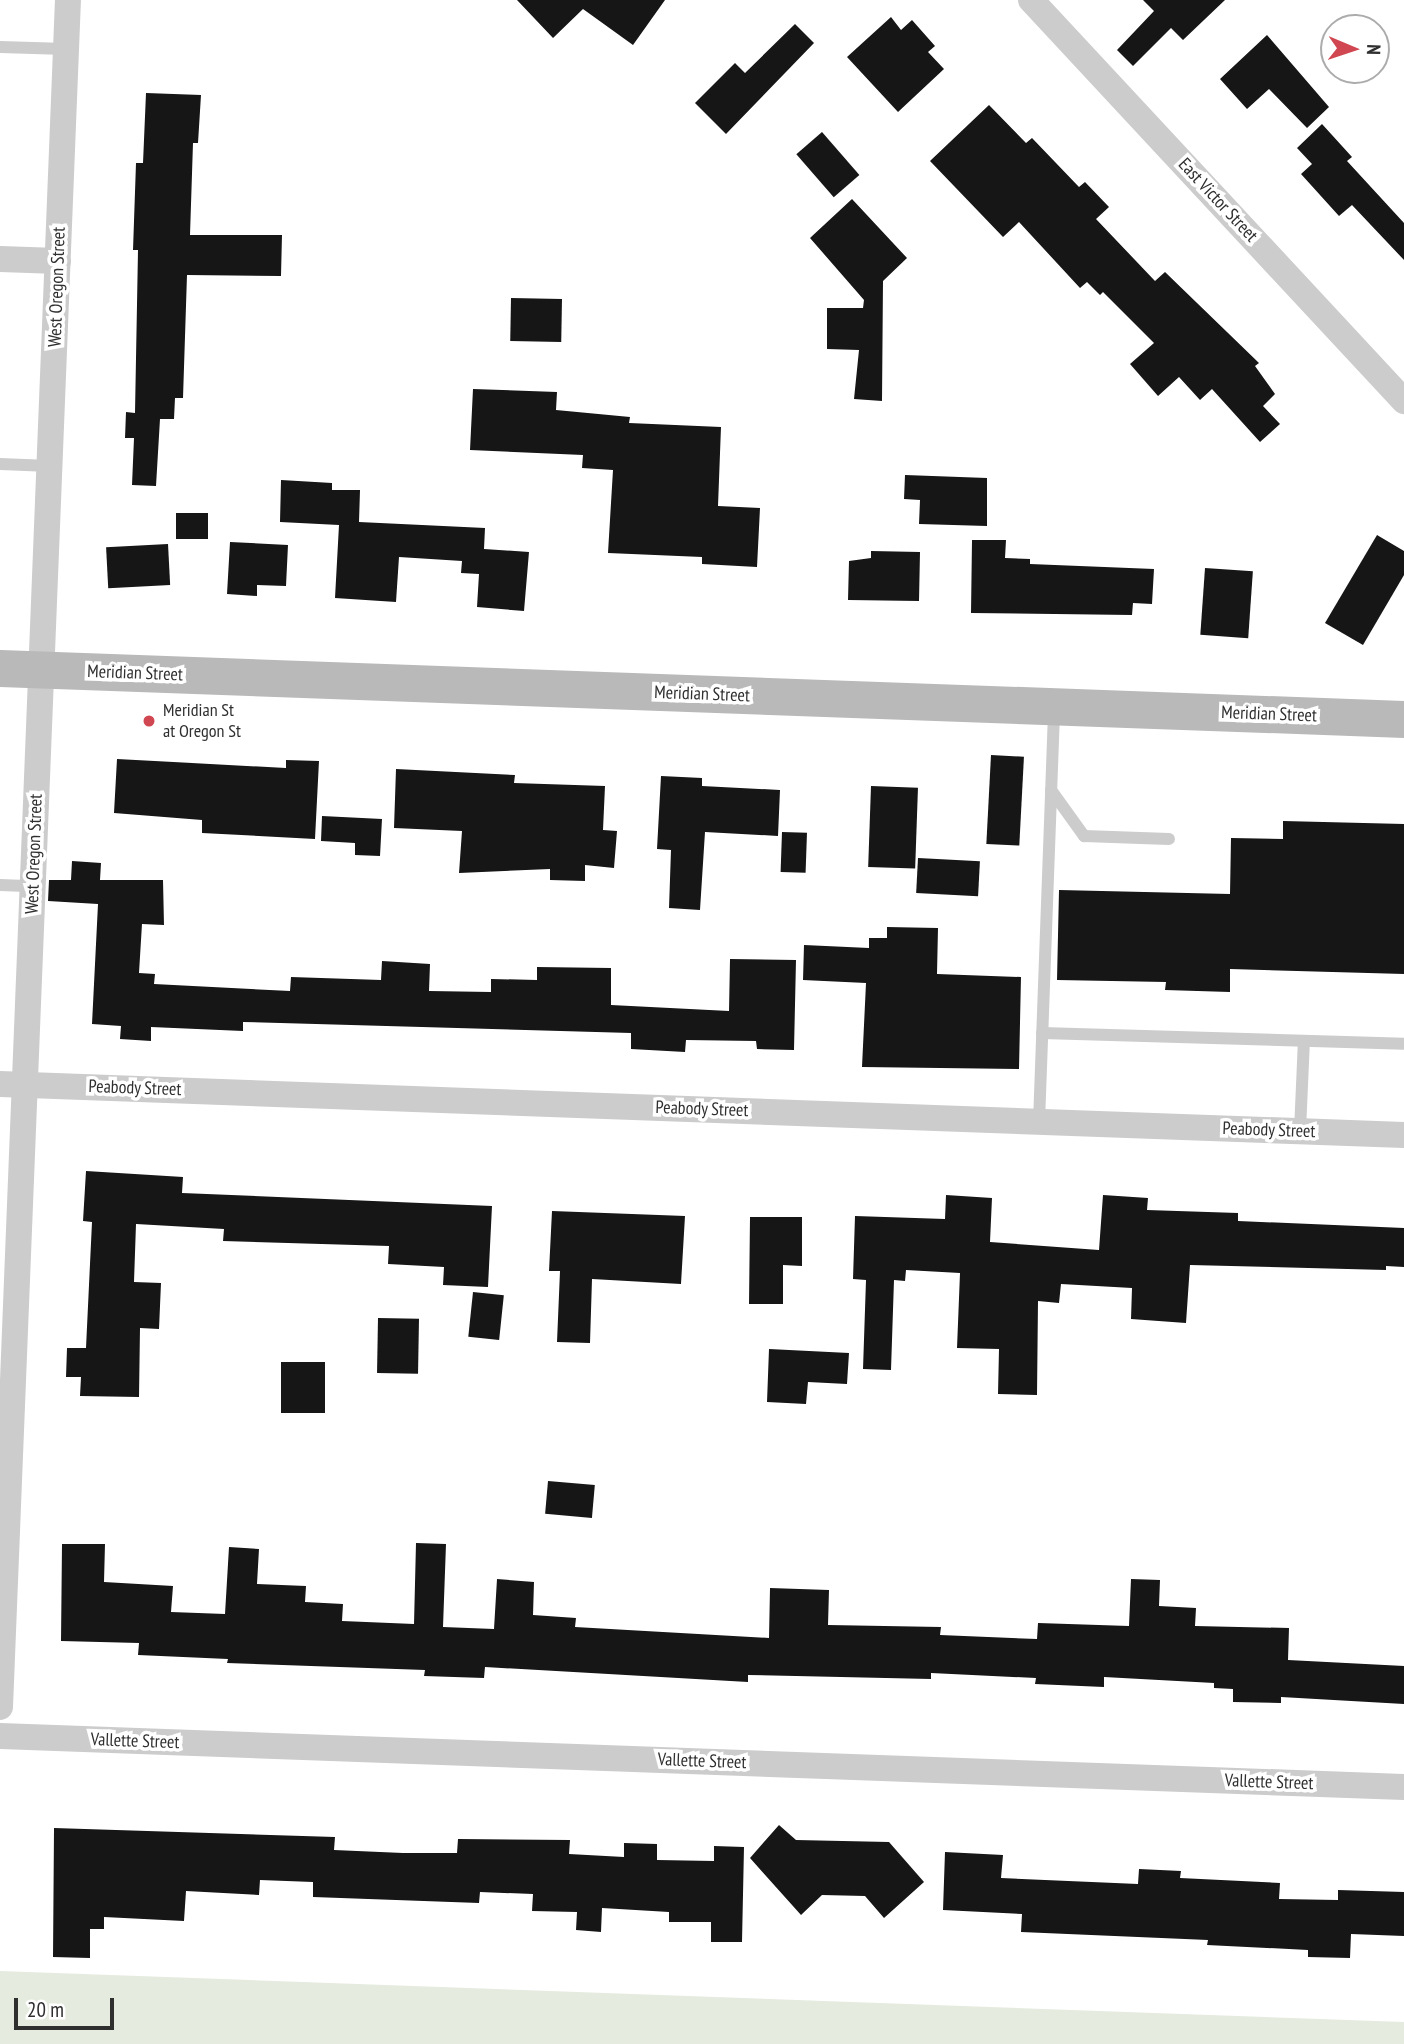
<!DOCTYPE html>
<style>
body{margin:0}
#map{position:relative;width:1404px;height:2044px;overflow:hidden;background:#fff;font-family:"PT Sans Narrow",sans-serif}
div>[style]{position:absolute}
.green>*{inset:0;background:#e5ebdf}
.building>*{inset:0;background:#161616;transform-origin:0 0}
.lane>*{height:12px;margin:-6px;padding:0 6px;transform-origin:6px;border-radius:6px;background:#ccc}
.street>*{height:26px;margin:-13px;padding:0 13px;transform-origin:13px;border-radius:13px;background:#ccc}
.secondary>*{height:37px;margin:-18.5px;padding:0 18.5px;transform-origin:18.5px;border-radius:18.5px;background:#b9b9b9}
.dots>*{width:19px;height:19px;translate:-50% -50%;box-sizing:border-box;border:4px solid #fff;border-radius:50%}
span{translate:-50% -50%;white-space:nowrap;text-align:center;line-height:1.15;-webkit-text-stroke:7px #fff;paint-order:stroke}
.street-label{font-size:18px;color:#2f2f2f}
.poi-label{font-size:18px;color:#2f2f2f}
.left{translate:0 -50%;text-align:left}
.north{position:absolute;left:1320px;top:14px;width:70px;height:70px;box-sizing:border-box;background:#fff;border:2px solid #acacac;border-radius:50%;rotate:92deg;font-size:19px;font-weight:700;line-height:28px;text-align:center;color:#2f2f2f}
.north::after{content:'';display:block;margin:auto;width:24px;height:32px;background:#d14751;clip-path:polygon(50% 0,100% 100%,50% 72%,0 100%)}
.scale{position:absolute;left:14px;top:1998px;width:100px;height:32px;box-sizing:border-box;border:4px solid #2f2f2f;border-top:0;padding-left:9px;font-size:21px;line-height:24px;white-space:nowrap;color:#2f2f2f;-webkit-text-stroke:5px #fff;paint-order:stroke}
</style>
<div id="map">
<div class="green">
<div style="clip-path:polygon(0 1971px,1404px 2022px,1404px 2044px,0 2044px)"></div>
</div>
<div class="building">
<div style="clip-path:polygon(517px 0,665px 0,633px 45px,583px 9px,553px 38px)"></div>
<div style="clip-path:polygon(1143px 0,1225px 0,1183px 40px,1171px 28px,1133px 66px,1117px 50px,1154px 11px)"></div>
<div style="clip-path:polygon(891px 17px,901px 30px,912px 20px,935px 46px,928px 52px,944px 69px,898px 112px,847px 57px)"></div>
<div style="clip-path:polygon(795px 24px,814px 43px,726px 134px,695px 103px,735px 63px,745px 73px)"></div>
<div style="clip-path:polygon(1267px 35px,1329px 107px,1307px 128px,1269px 89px,1247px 109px,1220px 79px)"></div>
<div style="clip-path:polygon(146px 93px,201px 95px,198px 143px,193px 143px,190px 235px,282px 235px,281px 276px,187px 275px,183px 398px,175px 398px,174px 419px,160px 419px,156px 486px,132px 485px,134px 438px,125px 438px,126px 412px,135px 413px,138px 250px,133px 250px,136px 163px,143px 163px)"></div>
<div style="clip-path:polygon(989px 105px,1026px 143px,1032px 138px,1079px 187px,1085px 182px,1109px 207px,1096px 219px,1155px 281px,1165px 272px,1259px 363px,1255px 366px,1275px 394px,1263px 406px,1280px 424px,1260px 442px,1212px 389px,1200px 400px,1179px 377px,1158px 396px,1130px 364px,1154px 343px,1103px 292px,1100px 295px,1087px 282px,1080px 288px,1019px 222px,1003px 237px,930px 161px)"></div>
<div style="clip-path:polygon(1322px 124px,1352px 157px,1347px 161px,1404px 223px,1404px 260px,1352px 205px,1339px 216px,1301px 174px,1312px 164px,1297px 148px)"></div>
<div style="left:822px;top:132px;width:57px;height:34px;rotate:49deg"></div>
<div style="clip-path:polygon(852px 199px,907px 258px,883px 281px,882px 401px,854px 399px,859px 350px,827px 349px,827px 308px,863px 308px,864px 300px,810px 238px)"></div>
<div style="left:511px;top:298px;width:51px;height:43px;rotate:1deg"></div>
<div style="clip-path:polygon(473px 389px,557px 392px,556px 410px,630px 417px,629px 423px,721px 427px,718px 506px,760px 508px,757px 567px,702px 564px,702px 557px,608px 553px,613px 470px,582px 468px,583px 455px,470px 450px)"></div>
<div style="clip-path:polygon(905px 475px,987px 478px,987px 526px,919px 524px,920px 500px,904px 499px)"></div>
<div style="clip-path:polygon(281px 480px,332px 483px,332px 490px,360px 490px,359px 522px,485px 528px,484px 549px,529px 552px,524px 611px,477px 607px,479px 574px,461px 573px,462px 561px,399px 557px,396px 602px,335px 598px,339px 525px,280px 522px)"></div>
<div style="left:176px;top:513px;width:32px;height:26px"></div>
<div style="clip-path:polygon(1377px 535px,1404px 551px,1404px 575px,1363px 645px,1325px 623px)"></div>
<div style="clip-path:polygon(972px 540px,1006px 540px,1005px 558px,1030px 559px,1030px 564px,1154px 569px,1152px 604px,1133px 603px,1132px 615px,971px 613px)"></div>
<div style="clip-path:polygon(230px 542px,288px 545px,286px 586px,257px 585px,257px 596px,227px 594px)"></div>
<div style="left:168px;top:544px;width:41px;height:62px;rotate:87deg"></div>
<div style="clip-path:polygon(871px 551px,920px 552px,919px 601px,848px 600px,849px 561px,871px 558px)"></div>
<div style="left:1205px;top:568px;width:48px;height:67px;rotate:4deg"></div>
<div style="left:991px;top:755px;width:33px;height:89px;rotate:3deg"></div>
<div style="clip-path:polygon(117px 759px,286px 768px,286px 760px,319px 761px,315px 839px,202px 833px,202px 820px,114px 813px)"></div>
<div style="clip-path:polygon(396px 769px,515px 775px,514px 783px,605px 786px,603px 830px,617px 831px,614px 868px,585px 865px,585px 881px,550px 880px,550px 869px,459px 873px,462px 831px,394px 828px)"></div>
<div style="clip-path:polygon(661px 776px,702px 778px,702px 786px,780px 790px,778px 836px,705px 832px,700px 910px,669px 908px,671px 850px,657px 849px)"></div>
<div style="left:871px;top:786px;width:47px;height:81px;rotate:2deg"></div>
<div style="clip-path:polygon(322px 816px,382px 819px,380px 856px,355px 855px,355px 843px,321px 841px)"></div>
<div style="clip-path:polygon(1283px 821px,1404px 824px,1404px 974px,1230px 969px,1230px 992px,1165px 990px,1166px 982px,1057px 980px,1059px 890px,1230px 894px,1231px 838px,1283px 839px)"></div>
<div style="left:782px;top:832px;width:25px;height:40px;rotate:2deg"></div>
<div style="left:918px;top:858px;width:62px;height:35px;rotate:3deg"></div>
<div style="clip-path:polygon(72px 861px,101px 863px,100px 880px,163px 880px,164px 925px,142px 924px,139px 973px,155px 974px,154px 984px,290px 991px,291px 977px,381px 980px,382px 961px,430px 964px,429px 991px,491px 992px,491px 979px,537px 980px,537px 967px,611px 968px,611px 1005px,729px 1011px,730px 959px,796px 960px,794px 1050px,757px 1049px,756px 1041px,686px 1040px,685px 1052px,631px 1049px,631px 1033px,243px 1022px,243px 1031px,151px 1027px,151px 1041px,120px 1039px,121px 1026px,92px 1024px,98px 904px,48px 901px,49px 880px,71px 880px)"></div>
<div style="clip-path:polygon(887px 927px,938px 928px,937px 974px,1021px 977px,1019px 1069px,862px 1067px,866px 983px,803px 980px,804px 945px,869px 948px,869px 938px,887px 938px)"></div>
<div style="clip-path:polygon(86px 1171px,183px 1177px,182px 1193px,492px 1206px,488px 1287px,443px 1285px,444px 1267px,388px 1264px,389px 1246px,223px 1241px,224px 1229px,136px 1224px,134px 1282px,161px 1283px,159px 1329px,140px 1328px,139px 1397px,80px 1396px,81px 1377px,66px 1377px,67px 1348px,86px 1348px,92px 1222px,83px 1221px)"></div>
<div style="clip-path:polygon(946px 1195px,992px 1198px,990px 1242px,1099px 1250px,1103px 1195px,1148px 1198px,1147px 1210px,1238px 1213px,1238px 1221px,1404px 1228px,1404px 1267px,1386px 1266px,1386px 1270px,1190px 1265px,1186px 1323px,1131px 1319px,1132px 1288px,1061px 1284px,1059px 1303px,1038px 1301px,1037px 1395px,998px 1394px,999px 1349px,957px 1348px,960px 1273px,906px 1270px,905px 1281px,894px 1280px,891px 1370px,863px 1369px,866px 1280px,853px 1279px,855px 1216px,945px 1219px)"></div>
<div style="clip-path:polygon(552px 1211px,685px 1216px,681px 1284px,592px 1279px,590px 1343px,557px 1342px,560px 1271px,549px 1271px)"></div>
<div style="clip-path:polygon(750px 1217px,802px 1217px,802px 1266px,783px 1265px,783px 1304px,749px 1304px)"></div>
<div style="left:473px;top:1292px;width:31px;height:45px;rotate:6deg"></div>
<div style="left:378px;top:1318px;width:41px;height:55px;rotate:1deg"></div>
<div style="clip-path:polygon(769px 1349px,849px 1353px,847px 1384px,808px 1382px,806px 1404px,767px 1402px)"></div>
<div style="left:281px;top:1362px;width:44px;height:51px"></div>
<div style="left:548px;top:1481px;width:47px;height:33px;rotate:5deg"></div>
<div style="clip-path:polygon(416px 1543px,446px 1544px,443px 1627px,494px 1629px,497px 1579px,534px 1582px,533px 1615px,576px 1618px,575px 1627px,769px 1638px,770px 1588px,829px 1590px,828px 1625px,941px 1627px,940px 1635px,1037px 1639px,1038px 1623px,1129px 1626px,1131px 1579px,1160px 1580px,1159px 1606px,1196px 1608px,1195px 1626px,1289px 1628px,1288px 1660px,1404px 1666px,1404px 1704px,1281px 1697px,1281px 1703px,1233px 1702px,1233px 1689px,1214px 1688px,1214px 1683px,1104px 1677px,1104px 1687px,1035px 1684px,1036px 1678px,931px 1673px,931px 1679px,748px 1675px,748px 1682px,485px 1667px,484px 1678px,424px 1676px,425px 1670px,227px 1663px,228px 1659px,138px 1655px,139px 1643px,61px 1641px,62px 1544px,105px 1544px,104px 1582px,173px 1586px,171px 1612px,225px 1614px,229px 1547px,259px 1549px,257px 1584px,306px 1586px,305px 1602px,343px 1604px,342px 1621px,414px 1624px)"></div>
<div style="clip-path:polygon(779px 1825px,796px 1840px,889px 1842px,924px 1882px,884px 1918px,865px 1896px,822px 1895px,801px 1915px,750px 1858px)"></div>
<div style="clip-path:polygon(54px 1828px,335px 1837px,334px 1850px,403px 1853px,457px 1853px,458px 1839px,570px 1840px,569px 1854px,624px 1857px,624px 1843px,657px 1844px,657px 1860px,714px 1861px,714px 1846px,744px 1847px,742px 1942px,711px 1942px,711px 1922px,669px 1922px,669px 1912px,602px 1908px,601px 1932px,576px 1930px,577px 1912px,532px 1911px,533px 1894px,480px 1892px,479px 1903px,313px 1897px,313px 1882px,260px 1880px,259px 1895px,186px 1891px,184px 1921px,104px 1917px,104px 1929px,90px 1929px,90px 1958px,53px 1957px)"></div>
<div style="clip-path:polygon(945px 1852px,1003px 1855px,1001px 1878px,1138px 1884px,1139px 1869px,1181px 1871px,1180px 1878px,1280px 1883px,1279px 1899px,1338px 1900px,1338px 1890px,1404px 1892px,1404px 1936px,1351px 1934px,1350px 1958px,1308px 1957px,1308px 1950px,1207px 1945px,1208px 1940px,1021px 1932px,1022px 1914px,943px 1910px)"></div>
</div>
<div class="lane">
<div style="left:0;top:47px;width:66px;rotate:1.7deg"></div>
<div style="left:0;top:464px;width:50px;rotate:2.3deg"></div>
<div style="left:1051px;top:790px;width:57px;rotate:54.3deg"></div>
<div style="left:1084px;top:836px;width:85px;rotate:2deg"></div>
<div style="left:0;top:885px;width:33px;rotate:2deg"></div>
<div style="left:1042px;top:1033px;width:362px;rotate:1.7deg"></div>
<div style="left:1039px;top:1122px;width:412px;rotate:-87.9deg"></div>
<div style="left:1300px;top:1131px;width:90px;rotate:-87.5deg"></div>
</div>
<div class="street">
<div style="left:1031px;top:0;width:548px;rotate:47.07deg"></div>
<div style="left:0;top:259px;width:58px;rotate:2deg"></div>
<div style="left:0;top:1084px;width:1405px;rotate:2.08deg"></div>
<div style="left:0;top:1707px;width:1708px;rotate:-87.72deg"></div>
<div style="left:0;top:1736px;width:1405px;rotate:2.08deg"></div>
</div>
<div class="secondary">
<div style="left:0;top:668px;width:1405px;rotate:2.08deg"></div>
</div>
<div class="dots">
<div style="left:149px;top:721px;background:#d14751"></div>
</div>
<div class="street-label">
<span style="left:1218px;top:200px;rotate:47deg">East Victor Street</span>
<span style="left:57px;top:287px;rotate:-88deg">West Oregon Street</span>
<span style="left:135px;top:673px;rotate:2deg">Meridian Street</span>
<span style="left:702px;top:694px;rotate:2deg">Meridian Street</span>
<span style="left:1269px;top:714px;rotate:2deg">Meridian Street</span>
<span style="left:34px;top:854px;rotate:-88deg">West Oregon Street</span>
<span style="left:135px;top:1088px;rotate:2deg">Peabody Street</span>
<span style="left:702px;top:1109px;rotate:2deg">Peabody Street</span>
<span style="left:1269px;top:1130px;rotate:2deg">Peabody Street</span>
<span style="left:135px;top:1741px;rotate:2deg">Vallette Street</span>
<span style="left:702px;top:1761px;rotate:2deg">Vallette Street</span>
<span style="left:1269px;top:1782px;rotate:2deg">Vallette Street</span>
</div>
<div class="poi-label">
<span class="left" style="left:163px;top:721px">Meridian St<br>at Oregon St</span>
</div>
<div class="north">N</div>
<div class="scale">20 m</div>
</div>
